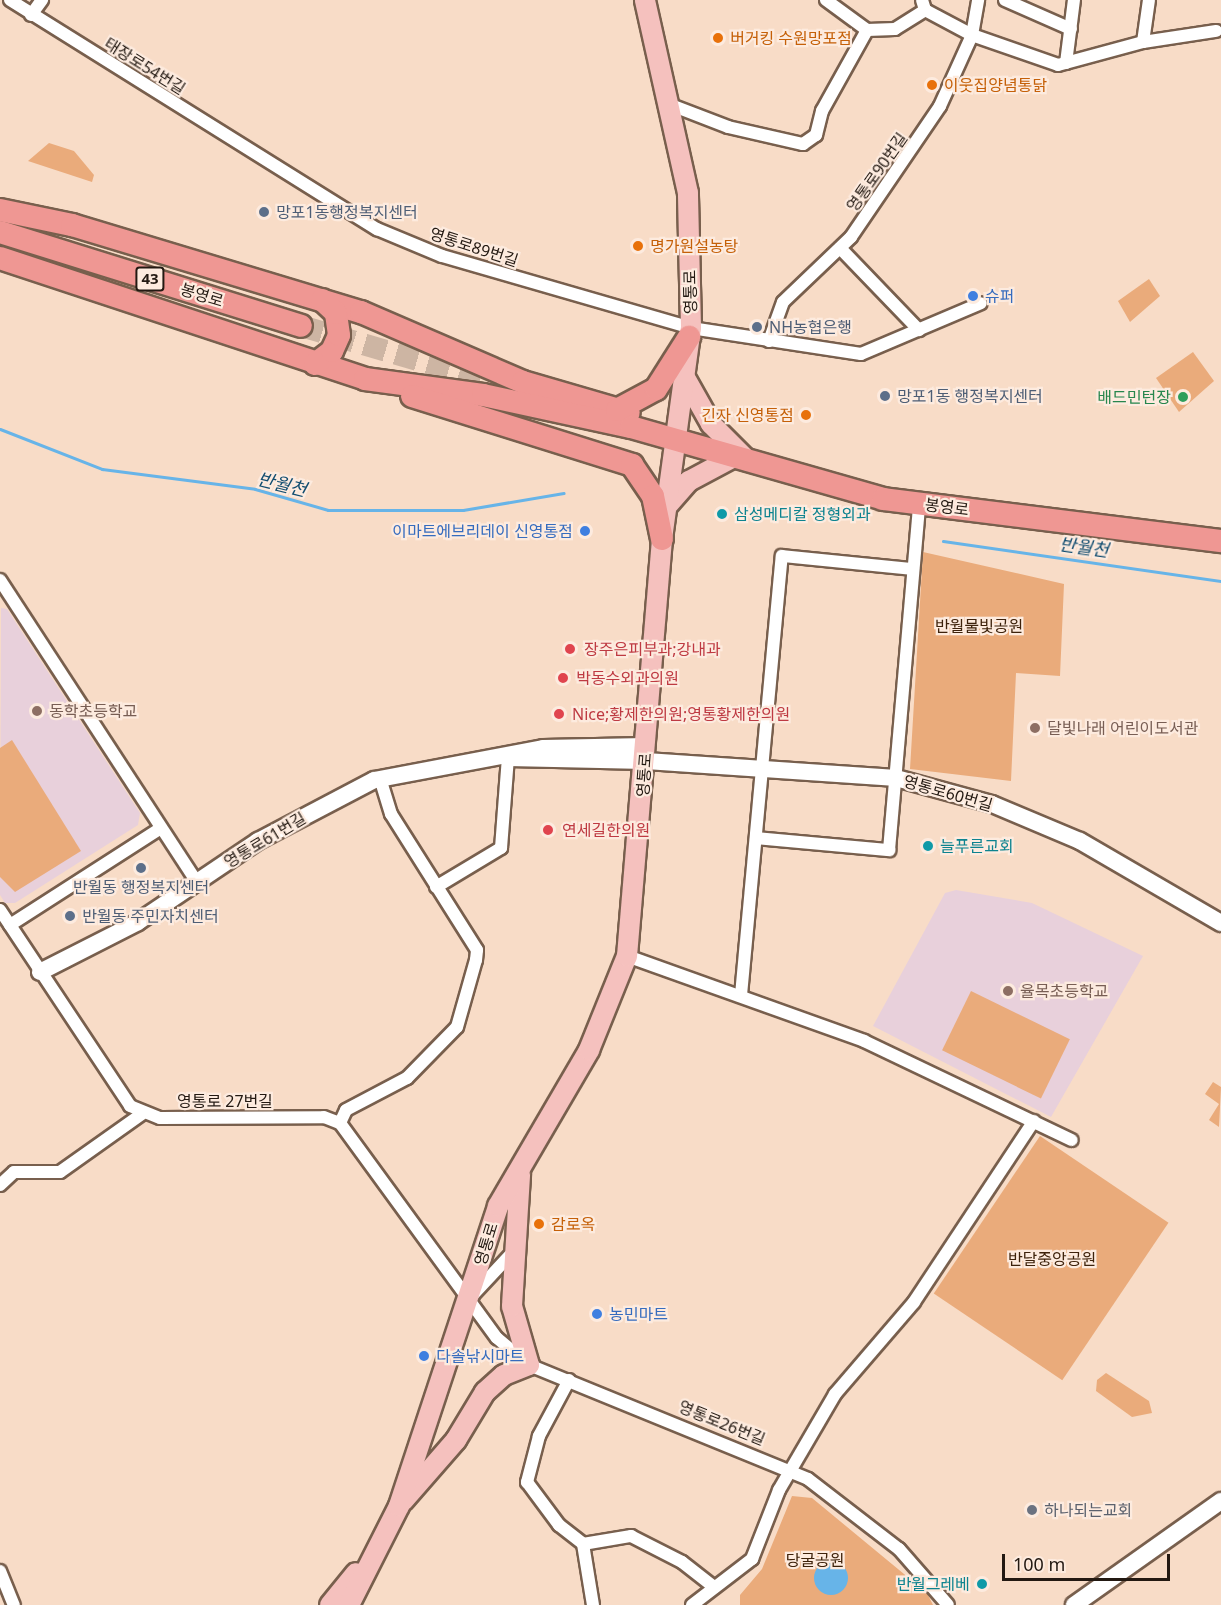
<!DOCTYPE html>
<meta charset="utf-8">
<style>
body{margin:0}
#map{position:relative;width:1221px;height:1605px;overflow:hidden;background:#f8dcc7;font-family:"Noto Sans","Noto Sans KR",sans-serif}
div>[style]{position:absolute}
.education>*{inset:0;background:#e8d0db}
.green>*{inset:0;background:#eaab7b;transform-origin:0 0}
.water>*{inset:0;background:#67b4e8}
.round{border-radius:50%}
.stream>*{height:3px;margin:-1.5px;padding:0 1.5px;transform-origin:1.5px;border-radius:1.5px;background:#67b4e8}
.highway-tunnel>*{height:22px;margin-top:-11px;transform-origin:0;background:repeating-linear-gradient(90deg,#cdb5a3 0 22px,transparent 0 33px)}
.roads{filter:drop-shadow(2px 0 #785f4d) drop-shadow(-2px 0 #785f4d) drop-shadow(0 2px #785f4d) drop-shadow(0 -2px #785f4d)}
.street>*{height:12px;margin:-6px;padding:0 6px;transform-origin:6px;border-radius:6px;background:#fff}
.secondary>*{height:16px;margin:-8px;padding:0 8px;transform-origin:8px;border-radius:8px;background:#fff}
.primary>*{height:20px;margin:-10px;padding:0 10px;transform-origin:10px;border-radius:10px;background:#f5c1be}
.highway>*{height:22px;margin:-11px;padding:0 11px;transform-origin:11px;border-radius:11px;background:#ef9793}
.dots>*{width:16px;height:16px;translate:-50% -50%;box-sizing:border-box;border:3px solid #fdebdf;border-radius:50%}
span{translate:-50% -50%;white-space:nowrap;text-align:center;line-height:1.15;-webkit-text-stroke:4.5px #fdebdf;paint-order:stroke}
.shield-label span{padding:2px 4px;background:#fdebdf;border:2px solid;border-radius:4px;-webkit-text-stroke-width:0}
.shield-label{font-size:15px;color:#231912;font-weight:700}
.food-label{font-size:16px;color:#c56008}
.left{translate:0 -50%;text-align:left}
.right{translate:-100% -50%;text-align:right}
.street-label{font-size:16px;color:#231912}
.service-label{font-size:16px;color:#4e5e75}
.shop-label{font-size:16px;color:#366cbe}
.leisure-label{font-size:16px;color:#27864d}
.culture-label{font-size:16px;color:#0d838f}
.park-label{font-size:16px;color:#3e220b}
.health-label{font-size:16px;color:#be3a42}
.education-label{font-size:16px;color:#785e54}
.worship-label{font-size:16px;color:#5b616d}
.water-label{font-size:18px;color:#124d70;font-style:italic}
.scale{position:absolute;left:1002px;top:1554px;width:168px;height:27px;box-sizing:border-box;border:3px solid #231912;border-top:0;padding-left:8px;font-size:18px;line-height:21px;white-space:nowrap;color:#231912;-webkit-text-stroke:4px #fdebdf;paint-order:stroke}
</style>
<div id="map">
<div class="education">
<div style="clip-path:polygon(1px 608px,7px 609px,140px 813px,138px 825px,15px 903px,5px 903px,0 895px)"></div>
<div style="clip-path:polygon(956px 890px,1032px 903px,1143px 956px,1051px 1117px,873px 1026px,945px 893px)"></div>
</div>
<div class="green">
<div style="clip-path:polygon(49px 143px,74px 151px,94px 175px,92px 182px,28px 161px)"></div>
<div style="clip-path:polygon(1149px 279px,1160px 296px,1130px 322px,1118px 301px)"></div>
<div style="clip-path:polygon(1193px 352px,1214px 381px,1179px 412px,1156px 378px)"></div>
<div style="clip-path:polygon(923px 552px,1064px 584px,1060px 676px,1016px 673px,1011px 781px,910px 769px)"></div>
<div style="clip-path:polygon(12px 740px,81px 851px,15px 892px,0 877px,0 748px)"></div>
<div style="left:971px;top:991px;width:110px;height:66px;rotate:26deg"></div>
<div style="clip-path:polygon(1213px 1082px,1221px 1087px,1219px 1127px,1209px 1120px,1219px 1104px,1205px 1094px)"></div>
<div style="left:1040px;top:1136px;width:155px;height:190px;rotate:34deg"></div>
<div style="clip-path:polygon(1106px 1373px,1149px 1401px,1152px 1413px,1132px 1417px,1096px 1391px,1097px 1380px)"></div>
<div style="clip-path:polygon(792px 1496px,812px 1498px,927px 1593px,933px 1605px,740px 1605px,740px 1595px,762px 1569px)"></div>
</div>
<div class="water">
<div class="round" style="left:814px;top:1561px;width:34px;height:34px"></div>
</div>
<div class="stream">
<div style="left:0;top:429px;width:110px;rotate:21.4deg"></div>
<div style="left:102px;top:469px;width:154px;rotate:7.4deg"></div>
<div style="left:255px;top:489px;width:76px;rotate:16deg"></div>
<div style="left:328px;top:510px;width:135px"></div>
<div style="left:463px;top:510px;width:102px;rotate:-9.6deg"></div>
<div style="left:943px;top:541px;width:281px;rotate:8.2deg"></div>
</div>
<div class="highway-tunnel">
<div style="left:301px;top:326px;width:232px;rotate:16.3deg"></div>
</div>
<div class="roads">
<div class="street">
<div style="left:10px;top:0;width:433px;rotate:32deg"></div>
<div style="left:377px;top:229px;width:70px;rotate:22.6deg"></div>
<div style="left:442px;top:256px;width:259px;rotate:16.1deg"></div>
<div style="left:691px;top:328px;width:172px;rotate:8.7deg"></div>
<div style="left:861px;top:354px;width:130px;rotate:-23deg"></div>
<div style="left:826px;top:0;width:51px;rotate:36.2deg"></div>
<div style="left:922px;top:0;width:10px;rotate:73deg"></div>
<div style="left:925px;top:10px;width:53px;rotate:28deg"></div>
<div style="left:972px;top:35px;width:91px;rotate:19.2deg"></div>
<div style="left:1058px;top:65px;width:88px;rotate:-15.1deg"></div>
<div style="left:1143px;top:42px;width:42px;rotate:-81.9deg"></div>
<div style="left:1005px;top:0;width:72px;rotate:23.7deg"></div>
<div style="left:31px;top:15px;width:19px;rotate:-54deg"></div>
<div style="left:1143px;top:42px;width:74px;rotate:-8.6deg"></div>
<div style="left:1066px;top:63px;width:64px;rotate:-82.8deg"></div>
<div style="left:671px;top:105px;width:61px;rotate:21.1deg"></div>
<div style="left:728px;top:127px;width:77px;rotate:12.8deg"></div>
<div style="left:803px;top:144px;width:16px;rotate:-35deg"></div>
<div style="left:816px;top:135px;width:25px;rotate:-76deg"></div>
<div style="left:822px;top:111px;width:93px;rotate:-60.9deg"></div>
<div style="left:867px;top:30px;width:28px;rotate:-2deg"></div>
<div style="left:895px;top:29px;width:36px;rotate:-32deg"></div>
<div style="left:840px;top:248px;width:114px;rotate:46.1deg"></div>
<div style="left:769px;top:341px;width:41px;rotate:-70.3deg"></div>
<div style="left:783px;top:302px;width:94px;rotate:-43.7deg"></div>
<div style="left:851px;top:237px;width:158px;rotate:-55.8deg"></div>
<div style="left:940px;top:106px;width:78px;rotate:-65.7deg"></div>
<div style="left:972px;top:35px;width:36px;rotate:-80deg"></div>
<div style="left:0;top:580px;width:361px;rotate:56.9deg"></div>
<div style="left:756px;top:838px;width:134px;rotate:5.2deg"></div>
<div style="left:889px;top:850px;width:347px;rotate:-85deg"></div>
<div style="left:436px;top:887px;width:76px;rotate:-31deg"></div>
<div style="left:501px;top:848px;width:90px;rotate:-85.6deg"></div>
<div style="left:0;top:910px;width:235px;rotate:56.4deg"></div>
<div style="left:130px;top:1106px;width:32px;rotate:22deg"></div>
<div style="left:160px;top:1118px;width:164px;rotate:-0.3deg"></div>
<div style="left:324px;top:1117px;width:17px;rotate:21deg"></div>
<div style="left:340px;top:1123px;width:266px;rotate:53.9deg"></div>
<div style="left:497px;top:1338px;width:42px;rotate:40.2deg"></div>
<div style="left:529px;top:1365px;width:301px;rotate:22.2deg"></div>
<div style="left:808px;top:1479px;width:115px;rotate:37.6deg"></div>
<div style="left:899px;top:1549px;width:74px;rotate:48.8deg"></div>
<div style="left:10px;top:925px;width:179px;rotate:-32.7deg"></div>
<div style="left:627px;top:956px;width:252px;rotate:19.7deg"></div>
<div style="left:864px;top:1041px;width:230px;rotate:25.5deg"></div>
<div style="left:741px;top:995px;width:441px;rotate:-84.7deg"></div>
<div style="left:782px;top:556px;width:131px;rotate:5.7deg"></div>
<div style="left:340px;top:1123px;width:14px;rotate:-65deg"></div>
<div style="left:346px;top:1110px;width:69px;rotate:-27.7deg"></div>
<div style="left:407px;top:1078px;width:71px;rotate:-45.6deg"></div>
<div style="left:457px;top:1027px;width:70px;rotate:-74.2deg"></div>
<div style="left:476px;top:960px;width:10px;rotate:-84deg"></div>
<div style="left:477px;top:950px;width:161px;rotate:-122.3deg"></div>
<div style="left:391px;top:814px;width:38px;rotate:-107deg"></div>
<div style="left:0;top:1185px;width:19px;rotate:-43deg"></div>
<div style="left:14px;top:1172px;width:46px"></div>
<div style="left:60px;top:1172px;width:100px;rotate:-35.3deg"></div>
<div style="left:471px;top:1297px;width:62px;rotate:-47deg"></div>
<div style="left:569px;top:1380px;width:64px;rotate:118.2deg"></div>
<div style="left:539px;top:1436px;width:48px;rotate:104.6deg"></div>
<div style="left:527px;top:1482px;width:54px;rotate:53.3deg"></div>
<div style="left:559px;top:1525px;width:31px;rotate:38deg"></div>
<div style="left:583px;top:1544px;width:62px;rotate:80.7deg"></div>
<div style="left:583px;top:1544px;width:49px;rotate:-9.5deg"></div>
<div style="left:631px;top:1536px;width:57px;rotate:27deg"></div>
<div style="left:682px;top:1562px;width:41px;rotate:38deg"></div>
<div style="left:0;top:1571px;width:37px;rotate:68deg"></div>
<div style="left:692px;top:1605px;width:76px;rotate:-37.5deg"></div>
<div style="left:752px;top:1559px;width:74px;rotate:-68.6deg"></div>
<div style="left:779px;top:1490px;width:111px;rotate:-59.7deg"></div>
<div style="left:835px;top:1394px;width:121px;rotate:-49.3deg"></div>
<div style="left:914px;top:1302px;width:217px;rotate:-56.5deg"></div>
</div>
<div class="secondary">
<div style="left:508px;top:758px;width:138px;rotate:1.2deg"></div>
<div style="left:646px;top:761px;width:251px;rotate:3.9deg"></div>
<div style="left:896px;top:778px;width:99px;rotate:15.2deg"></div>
<div style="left:992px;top:804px;width:95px;rotate:22.8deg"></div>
<div style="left:1080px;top:841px;width:163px;rotate:30.2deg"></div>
<div style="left:40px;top:972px;width:110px;rotate:-27deg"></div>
<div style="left:138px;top:922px;width:145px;rotate:-34deg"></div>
<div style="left:258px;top:841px;width:131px;rotate:-27.7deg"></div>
<div style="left:374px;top:780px;width:172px;rotate:-10.7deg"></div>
<div style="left:543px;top:748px;width:103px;rotate:-1.1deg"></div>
<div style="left:1074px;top:1605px;width:180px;rotate:-35.3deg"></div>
</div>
<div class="primary">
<div style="left:684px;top:376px;width:55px;rotate:60.6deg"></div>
<div style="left:711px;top:424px;width:52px;rotate:45deg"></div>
<div style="left:667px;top:506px;width:33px;rotate:-49deg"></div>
<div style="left:689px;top:481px;width:51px;rotate:-28.1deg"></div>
<div style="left:403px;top:1501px;width:81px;rotate:-49deg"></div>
<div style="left:456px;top:1440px;width:56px;rotate:-58.9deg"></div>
<div style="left:485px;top:1392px;width:25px;rotate:-42deg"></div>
<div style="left:504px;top:1375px;width:27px;rotate:-22deg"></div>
<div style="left:529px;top:1365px;width:61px;rotate:-106.1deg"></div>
<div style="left:512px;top:1306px;width:132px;rotate:-86.5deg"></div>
<div style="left:330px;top:1605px;width:41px;rotate:-50.9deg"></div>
<div style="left:349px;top:1605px;width:111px;rotate:-63.2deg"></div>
<div style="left:399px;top:1506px;width:316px;rotate:-71.7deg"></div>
<div style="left:498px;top:1206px;width:181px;rotate:-59.7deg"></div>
<div style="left:589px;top:1050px;width:101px;rotate:-68deg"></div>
<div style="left:627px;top:956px;width:418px;rotate:-85.2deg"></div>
<div style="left:662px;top:539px;width:213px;rotate:-82.2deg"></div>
<div style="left:691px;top:328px;width:135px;rotate:-91.3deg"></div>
<div style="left:688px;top:193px;width:198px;rotate:-102.6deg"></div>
</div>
<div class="highway">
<div style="left:0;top:210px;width:74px;rotate:11.8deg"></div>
<div style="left:72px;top:225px;width:302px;rotate:16.8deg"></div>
<div style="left:361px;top:312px;width:176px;rotate:23.4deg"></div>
<div style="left:523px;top:382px;width:110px;rotate:16.3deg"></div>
<div style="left:0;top:232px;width:315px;rotate:17.3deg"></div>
<div style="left:0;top:258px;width:385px;rotate:18.3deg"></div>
<div style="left:365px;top:379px;width:119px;rotate:7.7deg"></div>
<div style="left:483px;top:395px;width:151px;rotate:12.2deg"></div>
<div style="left:631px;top:427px;width:262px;rotate:15.9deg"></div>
<div style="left:883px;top:499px;width:341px;rotate:7.1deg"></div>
<div style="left:315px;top:364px;width:21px;rotate:-37deg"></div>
<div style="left:332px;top:351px;width:17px;rotate:-66deg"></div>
<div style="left:339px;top:335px;width:22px;rotate:-98deg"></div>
<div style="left:336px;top:313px;width:19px;rotate:-137deg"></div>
<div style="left:412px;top:396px;width:231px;rotate:17.4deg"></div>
<div style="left:632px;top:465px;width:37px;rotate:56deg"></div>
<div style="left:653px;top:496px;width:44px;rotate:78.2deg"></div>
<div style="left:617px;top:410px;width:44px;rotate:-28.3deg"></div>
<div style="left:656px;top:389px;width:62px;rotate:-57.6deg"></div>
</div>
</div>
<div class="dots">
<div style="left:718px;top:38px;background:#e8710a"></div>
<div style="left:932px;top:85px;background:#e8710a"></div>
<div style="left:264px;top:212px;background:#5c6f8a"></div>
<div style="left:638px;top:246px;background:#e8710a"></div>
<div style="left:973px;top:296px;background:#3f7fe0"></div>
<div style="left:757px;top:327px;background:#5c6f8a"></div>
<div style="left:885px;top:396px;background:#5c6f8a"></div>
<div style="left:1183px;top:397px;background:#2e9e5b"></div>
<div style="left:806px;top:415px;background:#e8710a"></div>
<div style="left:722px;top:514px;background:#0f9aa8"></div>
<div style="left:585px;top:531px;background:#3f7fe0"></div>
<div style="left:570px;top:649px;background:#e0444e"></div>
<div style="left:563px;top:678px;background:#e0444e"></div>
<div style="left:37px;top:711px;background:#8d6e63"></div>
<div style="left:559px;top:714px;background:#e0444e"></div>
<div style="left:1035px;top:728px;background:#8d6e63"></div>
<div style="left:548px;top:830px;background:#e0444e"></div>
<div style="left:928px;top:846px;background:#0f9aa8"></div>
<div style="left:141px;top:868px;background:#5c6f8a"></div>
<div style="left:70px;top:916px;background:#5c6f8a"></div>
<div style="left:1008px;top:991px;background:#8d6e63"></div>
<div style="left:539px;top:1224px;background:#e8710a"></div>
<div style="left:597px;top:1314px;background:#3f7fe0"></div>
<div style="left:424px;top:1356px;background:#3f7fe0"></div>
<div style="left:1032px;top:1510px;background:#6b7280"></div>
<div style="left:982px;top:1584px;background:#0f9aa8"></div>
</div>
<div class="shield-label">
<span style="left:150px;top:279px">43</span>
</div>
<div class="food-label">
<span class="left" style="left:730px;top:38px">버거킹 수원망포점</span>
<span class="left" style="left:944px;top:85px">이웃집양념통닭</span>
<span class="left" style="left:650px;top:246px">명가원설농탕</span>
<span class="right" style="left:794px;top:415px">긴자 신영통점</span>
<span class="left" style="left:551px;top:1224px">감로옥</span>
</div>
<div class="street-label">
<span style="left:145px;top:66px;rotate:32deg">태장로54번길</span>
<span style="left:877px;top:172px;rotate:-55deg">영통로90번길</span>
<span style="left:474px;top:247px;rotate:18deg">영통로89번길</span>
<span style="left:690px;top:292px;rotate:-91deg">영통로</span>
<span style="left:202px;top:295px;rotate:17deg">봉영로</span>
<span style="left:947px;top:507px;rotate:7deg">봉영로</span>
<span style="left:644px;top:775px;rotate:-86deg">영통로</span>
<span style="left:948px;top:793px;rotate:16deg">영통로60번길</span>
<span style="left:265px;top:840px;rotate:-31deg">영통로61번길</span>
<span style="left:225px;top:1101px">영통로 27번길</span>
<span style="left:486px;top:1244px;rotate:-73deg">영통로</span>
<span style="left:722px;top:1423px;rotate:22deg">영통로26번길</span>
</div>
<div class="service-label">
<span class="left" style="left:276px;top:212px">망포1동행정복지센터</span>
<span class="left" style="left:769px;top:327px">NH농협은행</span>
<span class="left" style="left:897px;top:396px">망포1동 행정복지센터</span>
<span style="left:141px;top:887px">반월동 행정복지센터</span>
<span class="left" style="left:82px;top:916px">반월동 주민자치센터</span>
</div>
<div class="shop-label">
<span class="left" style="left:985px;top:296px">슈퍼</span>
<span class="right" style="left:573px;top:531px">이마트에브리데이 신영통점</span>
<span class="left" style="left:609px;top:1314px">농민마트</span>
<span class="left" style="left:436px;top:1356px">다솔낚시마트</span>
</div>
<div class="leisure-label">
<span class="right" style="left:1171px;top:397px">배드민턴장</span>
</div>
<div class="culture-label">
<span class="left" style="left:734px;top:514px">삼성메디칼 정형외과</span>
<span class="left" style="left:940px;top:846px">늘푸른교회</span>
<span class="right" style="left:970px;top:1584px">반월그레베</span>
</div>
<div class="park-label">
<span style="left:979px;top:626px">반월물빛공원</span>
<span style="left:1052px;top:1259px">반달중앙공원</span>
<span style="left:815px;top:1560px">당굴공원</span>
</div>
<div class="health-label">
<span class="left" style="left:584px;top:649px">장주은피부과;강내과</span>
<span class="left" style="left:576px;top:678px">박동수외과의원</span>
<span class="left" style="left:572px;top:714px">Nice;황제한의원;영통황제한의원</span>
<span class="left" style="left:562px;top:830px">연세길한의원</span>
</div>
<div class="education-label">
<span class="left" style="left:49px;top:711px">동학초등학교</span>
<span class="left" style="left:1047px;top:728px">달빛나래 어린이도서관</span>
<span class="left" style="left:1020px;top:991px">율목초등학교</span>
</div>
<div class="worship-label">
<span class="left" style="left:1044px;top:1510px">하나되는교회</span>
</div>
<div class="water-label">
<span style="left:282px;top:484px;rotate:14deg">반월천</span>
<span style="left:1084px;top:547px;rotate:8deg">반월천</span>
</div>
<div class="scale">100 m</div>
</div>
